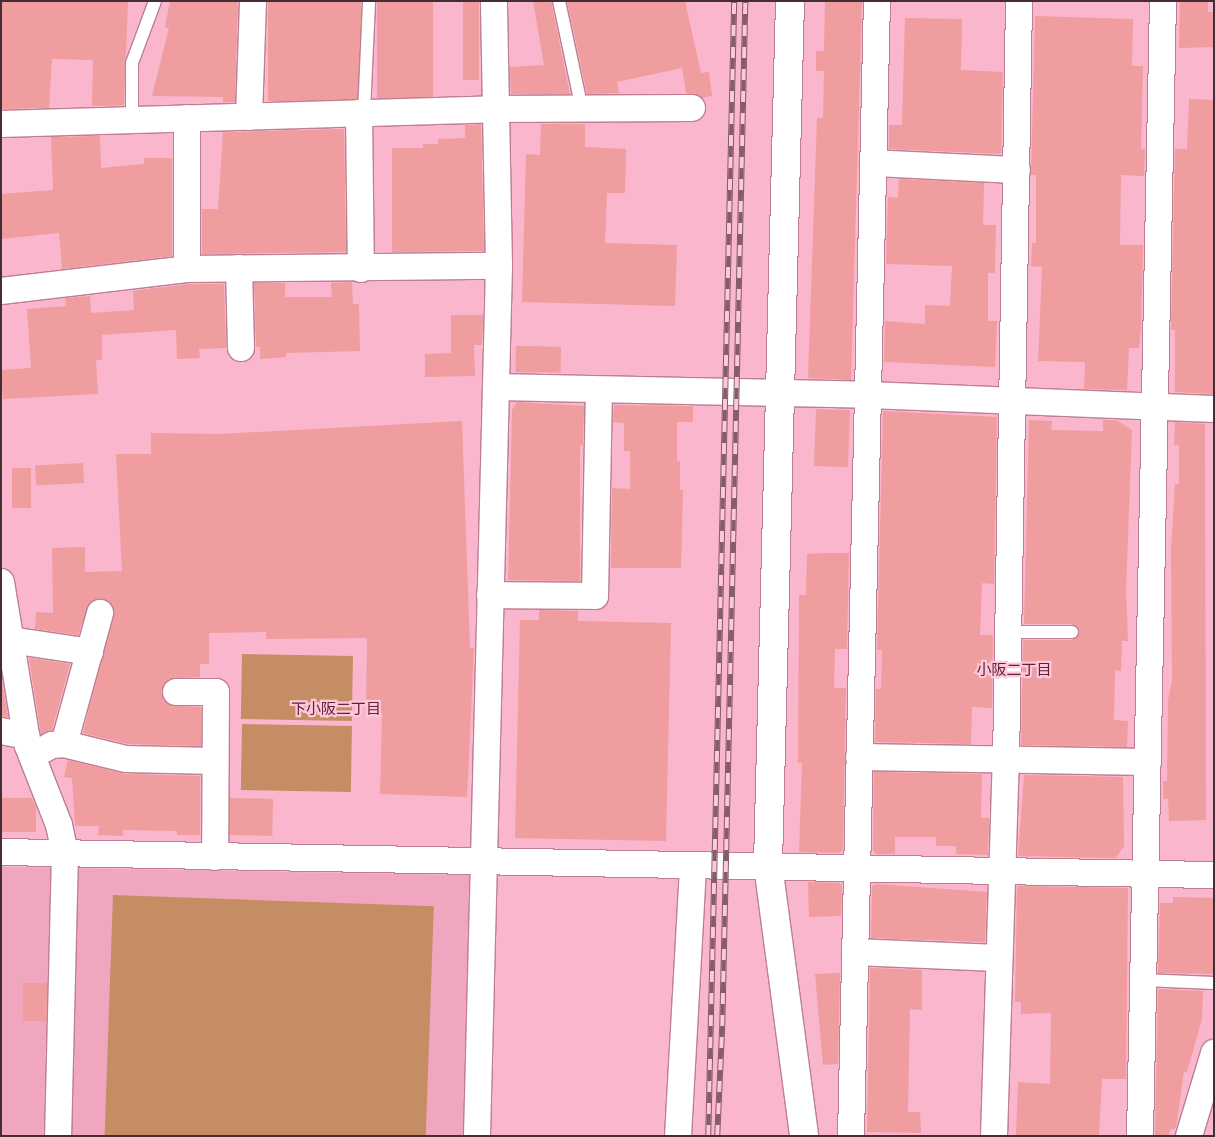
<!DOCTYPE html>
<meta charset="utf-8">
<style>
body{margin:0}
#map{position:relative;width:1215px;height:1137px;overflow:hidden;background:#fab6cc;font-family:"Asap Condensed","Noto Sans JP",sans-serif}
div>[style]{position:absolute}
.built>*{inset:0;background:#f1a6bf;transform-origin:0 0}
.green>*{inset:0;background:#c48d63;transform-origin:0 0}
.building>*{inset:0;background:#ef9d9e;transform-origin:0 0}
.roads{filter:drop-shadow(1px 0 #bd7e93) drop-shadow(-1px 0 #bd7e93) drop-shadow(0 1px #bd7e93) drop-shadow(0 -1px #bd7e93)}
.service>*{height:12px;margin:-6px;padding:0 6px;transform-origin:6px;border-radius:6px;background:#fff}
.minor>*{height:26px;margin:-13px;padding:0 13px;transform-origin:13px;border-radius:13px;background:#fff}
.tertiary>*{height:28px;margin:-14px;padding:0 14px;transform-origin:14px;border-radius:14px;background:#fff}
.rail>*{height:5.5px;margin-top:-2.75px;transform-origin:0;background:repeating-linear-gradient(90deg,#ffc7d9 0 11px,#855c69 0 22px);box-sizing:border-box;border-block:1px solid #855c69}
span{translate:-50% -50%;white-space:nowrap;text-align:center;line-height:1.15;-webkit-text-stroke:4.5px #ffc7d9;paint-order:stroke}
.neighbourhood-label{font-size:15px;color:#5a2439}
.frame{position:absolute;inset:0;border:2px solid #462c34;pointer-events:none}
</style>
<div id="map">
<div class="built">
<div style="left:1px;top:867px;width:470px;height:269px;rotate:1deg"></div>
</div>
<div class="green">
<div style="left:242px;top:654px;width:111px;height:65px;rotate:1deg"></div>
<div style="left:242px;top:724px;width:110px;height:66px;rotate:1deg"></div>
<div style="left:113px;top:895px;width:321px;height:241px;rotate:2deg"></div>
</div>
<div class="building">
<div style="clip-path:polygon(1px 1px,128px 1px,124px 105px,92px 106px,93px 60px,52px 59px,49px 108px,1px 109px)"></div>
<div style="clip-path:polygon(170px 1px,238px 1px,235px 102px,223px 102px,223px 97px,152px 96px,169px 28px,165px 27px)"></div>
<div style="left:268px;top:1px;width:93px;height:100px"></div>
<div style="left:377px;top:1px;width:56px;height:97px"></div>
<div style="left:463px;top:1px;width:16px;height:79px"></div>
<div style="clip-path:polygon(533px 1px,551px 1px,570px 94px,511px 94px,510px 67px,544px 65px)"></div>
<div style="clip-path:polygon(567px 1px,685px 1px,701px 73px,709px 72px,712px 96px,702px 98px,686px 93px,682px 68px,617px 82px,619px 93px,587px 94px)"></div>
<div style="clip-path:polygon(825px 1px,862px 1px,851px 380px,808px 378px,817px 118px,823px 118px,824px 71px,816px 71px,816px 51px,824px 51px)"></div>
<div style="clip-path:polygon(1180px 1px,1208px 1px,1208px 12px,1214px 12px,1214px 47px,1179px 48px)"></div>
<div style="clip-path:polygon(1035px 16px,1133px 19px,1132px 66px,1143px 66px,1141px 149px,1145px 149px,1144px 176px,1121px 175px,1120px 245px,1143px 245px,1141px 329px,1139px 348px,1129px 348px,1127px 390px,1084px 389px,1085px 362px,1038px 361px,1042px 267px,1031px 266px,1032px 243px,1036px 243px,1036px 175px,1031px 175px)"></div>
<div style="clip-path:polygon(905px 18px,962px 19px,961px 70px,1003px 72px,1001px 154px,889px 149px,889px 125px,902px 125px)"></div>
<div style="clip-path:polygon(1189px 99px,1214px 100px,1214px 394px,1175px 392px,1175px 330px,1171px 330px,1175px 149px,1187px 149px)"></div>
<div style="clip-path:polygon(481px 124px,484px 251px,392px 252px,392px 148px,423px 148px,423px 144px,438px 144px,438px 139px,465px 138px,465px 125px)"></div>
<div style="clip-path:polygon(541px 124px,585px 124px,585px 147px,626px 149px,625px 193px,607px 193px,605px 243px,677px 245px,675px 306px,522px 302px,526px 154px,540px 155px)"></div>
<div style="clip-path:polygon(344px 129px,346px 252px,202px 254px,202px 209px,218px 209px,223px 132px)"></div>
<div style="clip-path:polygon(100px 136px,101px 168px,144px 164px,144px 158px,172px 158px,172px 256px,62px 269px,59px 233px,1px 239px,1px 194px,53px 190px,51px 137px)"></div>
<div style="clip-path:polygon(899px 179px,984px 183px,983px 225px,996px 225px,995px 273px,988px 273px,988px 321px,997px 321px,995px 367px,884px 362px,885px 321px,925px 324px,925px 305px,950px 306px,952px 266px,886px 264px,888px 197px,898px 198px)"></div>
<div style="clip-path:polygon(352px 282px,353px 304px,359px 304px,360px 351px,286px 353px,286px 357px,260px 359px,260px 347px,256px 347px,254px 283px,285px 283px,285px 297px,332px 297px,331px 283px)"></div>
<div style="clip-path:polygon(188px 284px,224px 284px,226px 348px,199px 349px,200px 358px,177px 359px,176px 330px,102px 335px,102px 360px,96px 360px,98px 394px,3px 399px,1px 370px,31px 368px,27px 309px,66px 306px,65px 298px,90px 296px,91px 313px,134px 310px,133px 291px)"></div>
<div style="clip-path:polygon(451px 315px,483px 315px,482px 345px,474px 345px,475px 376px,425px 377px,425px 354px,451px 353px)"></div>
<div style="left:516px;top:346px;width:45px;height:26px;rotate:1deg"></div>
<div style="clip-path:polygon(517px 402px,584px 406px,583px 445px,580px 445px,580px 581px,508px 580px,512px 410px)"></div>
<div style="clip-path:polygon(614px 405px,693px 406px,693px 422px,677px 422px,677px 461px,680px 461px,680px 490px,683px 490px,681px 568px,611px 568px,612px 488px,630px 489px,630px 451px,624px 451px,624px 423px,613px 422px)"></div>
<div style="left:816px;top:409px;width:34px;height:57px;rotate:2deg"></div>
<div style="clip-path:polygon(883px 411px,997px 417px,994px 584px,982px 583px,980px 635px,993px 635px,992px 708px,972px 707px,971px 744px,875px 742px,876px 689px,881px 689px,882px 650px,877px 650px)"></div>
<div style="clip-path:polygon(1029px 420px,1052px 421px,1051px 430px,1103px 431px,1103px 420px,1116px 420px,1132px 430px,1126px 591px,1128px 641px,1122px 641px,1121px 671px,1115px 670px,1114px 720px,1128px 721px,1127px 747px,1021px 745px,1023px 640px,1072px 640px,1080px 632px,1072px 624px,1024px 624px)"></div>
<div style="clip-path:polygon(462px 421px,470px 648px,474px 648px,467px 797px,380px 794px,382px 713px,366px 713px,367px 638px,266px 639px,266px 632px,209px 633px,209px 664px,200px 664px,200px 677px,169px 679px,161px 692px,169px 705px,201px 707px,201px 746px,128px 744px,83px 733px,114px 609px,104px 599px,90px 602px,78px 635px,35px 629px,36px 612px,53px 613px,52px 548px,85px 547px,85px 572px,122px 571px,116px 454px,151px 454px,151px 433px,220px 434px)"></div>
<div style="clip-path:polygon(1175px 422px,1205px 424px,1206px 820px,1169px 821px,1168px 799px,1163px 799px,1163px 781px,1167px 781px,1168px 700px,1172px 680px,1171px 550px,1175px 484px,1179px 484px,1179px 445px,1174px 445px)"></div>
<div style="left:83px;top:463px;width:20px;height:48px;rotate:87deg"></div>
<div style="left:31px;top:468px;width:40px;height:19px;rotate:90deg"></div>
<div style="clip-path:polygon(825px 553px,849px 553px,847px 649px,835px 649px,834px 688px,846px 688px,843px 850px,839px 853px,799px 852px,802px 763px,798px 763px,799px 595px,806px 595px,807px 554px)"></div>
<div style="clip-path:polygon(539px 610px,578px 611px,578px 621px,671px 623px,666px 841px,515px 838px,520px 620px,539px 620px)"></div>
<div style="clip-path:polygon(29px 658px,70px 664px,52px 730px,41px 734px)"></div>
<div style="clip-path:polygon(1px 676px,8px 717px,1px 716px)"></div>
<div style="clip-path:polygon(68px 760px,126px 774px,200px 776px,200px 835px,177px 835px,177px 831px,123px 830px,123px 836px,98px 835px,99px 826px,75px 826px,72px 778px,64px 777px)"></div>
<div style="clip-path:polygon(874px 772px,982px 774px,981px 818px,989px 818px,988px 855px,956px 854px,956px 846px,936px 846px,936px 837px,895px 837px,895px 854px,876px 854px,873px 850px)"></div>
<div style="clip-path:polygon(1024px 775px,1123px 777px,1124px 846px,1116px 858px,1018px 856px)"></div>
<div style="clip-path:polygon(1px 798px,32px 798px,36px 807px,36px 832px,1px 832px)"></div>
<div style="left:230px;top:798px;width:43px;height:37px;rotate:1deg"></div>
<div style="clip-path:polygon(808px 882px,839px 883px,842px 886px,841px 916px,809px 917px)"></div>
<div style="clip-path:polygon(876px 884px,987px 892px,985px 942px,871px 938px,872px 886px)"></div>
<div style="clip-path:polygon(1017px 886px,1128px 888px,1126px 1079px,1102px 1079px,1099px 1136px,1016px 1136px,1018px 1082px,1050px 1084px,1051px 1013px,1021px 1014px,1021px 1002px,1015px 1002px)"></div>
<div style="clip-path:polygon(1173px 897px,1214px 898px,1214px 974px,1158px 973px,1160px 903px,1173px 903px)"></div>
<div style="clip-path:polygon(870px 968px,922px 970px,922px 1010px,910px 1009px,908px 1112px,920px 1112px,921px 1133px,867px 1132px)"></div>
<div style="clip-path:polygon(840px 973px,838px 1064px,823px 1065px,815px 974px)"></div>
<div style="left:23px;top:983px;width:24px;height:38px"></div>
<div style="clip-path:polygon(1158px 989px,1203px 991px,1202px 1019px,1187px 1072px,1184px 1072px,1176px 1128px,1170px 1130px,1169px 1136px,1155px 1136px)"></div>
</div>
<div class="roads">
<div class="service">
<div style="left:559px;top:1px;width:110px;rotate:78deg"></div>
<div style="left:364px;top:113px;width:112px;rotate:-87.4deg"></div>
<div style="left:132px;top:120px;width:57px;rotate:-90deg"></div>
<div style="left:132px;top:63px;width:66px;rotate:-69.6deg"></div>
<div style="left:1008px;top:632px;width:64px"></div>
<div style="left:1143px;top:980px;width:71px;rotate:2.4deg"></div>
</div>
<div class="minor">
<div style="left:359px;top:113px;width:156px;rotate:89.3deg"></div>
<div style="left:249px;top:117px;width:116px;rotate:-88deg"></div>
<div style="left:187px;top:118px;width:151px;rotate:90deg"></div>
<div style="left:1px;top:124px;width:494px;rotate:-1.7deg"></div>
<div style="left:495px;top:109px;width:197px;rotate:-0.3deg"></div>
<div style="left:873px;top:163px;width:144px;rotate:2.8deg"></div>
<div style="left:239px;top:268px;width:80px;rotate:88.6deg"></div>
<div style="left:1px;top:291px;width:187px;rotate:-6.7deg"></div>
<div style="left:187px;top:269px;width:312px;rotate:-0.6deg"></div>
<div style="left:496px;top:387px;width:372px;rotate:1.2deg"></div>
<div style="left:868px;top:395px;width:346px;rotate:2.3deg"></div>
<div style="left:1px;top:582px;width:166px;rotate:80.7deg"></div>
<div style="left:28px;top:746px;width:85px;rotate:68.6deg"></div>
<div style="left:59px;top:825px;width:29px;rotate:78deg"></div>
<div style="left:65px;top:853px;width:283px;rotate:91.4deg"></div>
<div style="left:490px;top:595px;width:105px;rotate:0.5deg"></div>
<div style="left:595px;top:596px;width:206px;rotate:-88.9deg"></div>
<div style="left:10px;top:640px;width:81px;rotate:8.5deg"></div>
<div style="left:176px;top:692px;width:40px"></div>
<div style="left:216px;top:692px;width:165px;rotate:90.3deg"></div>
<div style="left:1px;top:731px;width:26px;rotate:11deg"></div>
<div style="left:64px;top:744px;width:136px;rotate:-74.6deg"></div>
<div style="left:32px;top:756px;width:23px;rotate:-29deg"></div>
<div style="left:52px;top:745px;width:12px;rotate:-5deg"></div>
<div style="left:64px;top:744px;width:64px;rotate:13.6deg"></div>
<div style="left:126px;top:759px;width:89px;rotate:1.3deg"></div>
<div style="left:859px;top:757px;width:289px;rotate:1deg"></div>
<div style="left:1px;top:852px;width:1213px;rotate:1.09deg"></div>
<div style="left:855px;top:952px;width:142px;rotate:2.4deg"></div>
<div style="left:477px;top:1136px;width:870px;rotate:-88.55deg"></div>
<div style="left:499px;top:266px;width:265px;rotate:-91.1deg"></div>
<div style="left:678px;top:1136px;width:271px;rotate:-86.8deg"></div>
<div style="left:851px;top:1136px;width:1135px;rotate:-88.69deg"></div>
<div style="left:994px;top:1136px;width:375px;rotate:-88.2deg"></div>
<div style="left:1006px;top:761px;width:760px;rotate:-89.02deg"></div>
<div style="left:1140px;top:1136px;width:1135px;rotate:-88.84deg"></div>
<div style="left:1189px;top:1136px;width:87px;rotate:-73.2deg"></div>
</div>
<div class="tertiary">
<div style="left:790px;top:1px;width:864px;rotate:91.46deg"></div>
<div style="left:768px;top:865px;width:273px;rotate:82.4deg"></div>
</div>
</div>
<div class="rail">
<div style="left:708px;top:1136px;width:1135px;rotate:-88.69deg"></div>
<div style="left:717px;top:1136px;width:110px;rotate:-87.4deg"></div>
<div style="left:722px;top:1026px;width:1025px;rotate:-88.71deg"></div>
</div>
<div class="neighbourhood-label">
<span style="left:1014px;top:670px">小阪二丁目</span>
<span style="left:336px;top:709px">下小阪二丁目</span>
</div>
<div class="frame"></div>
</div>
